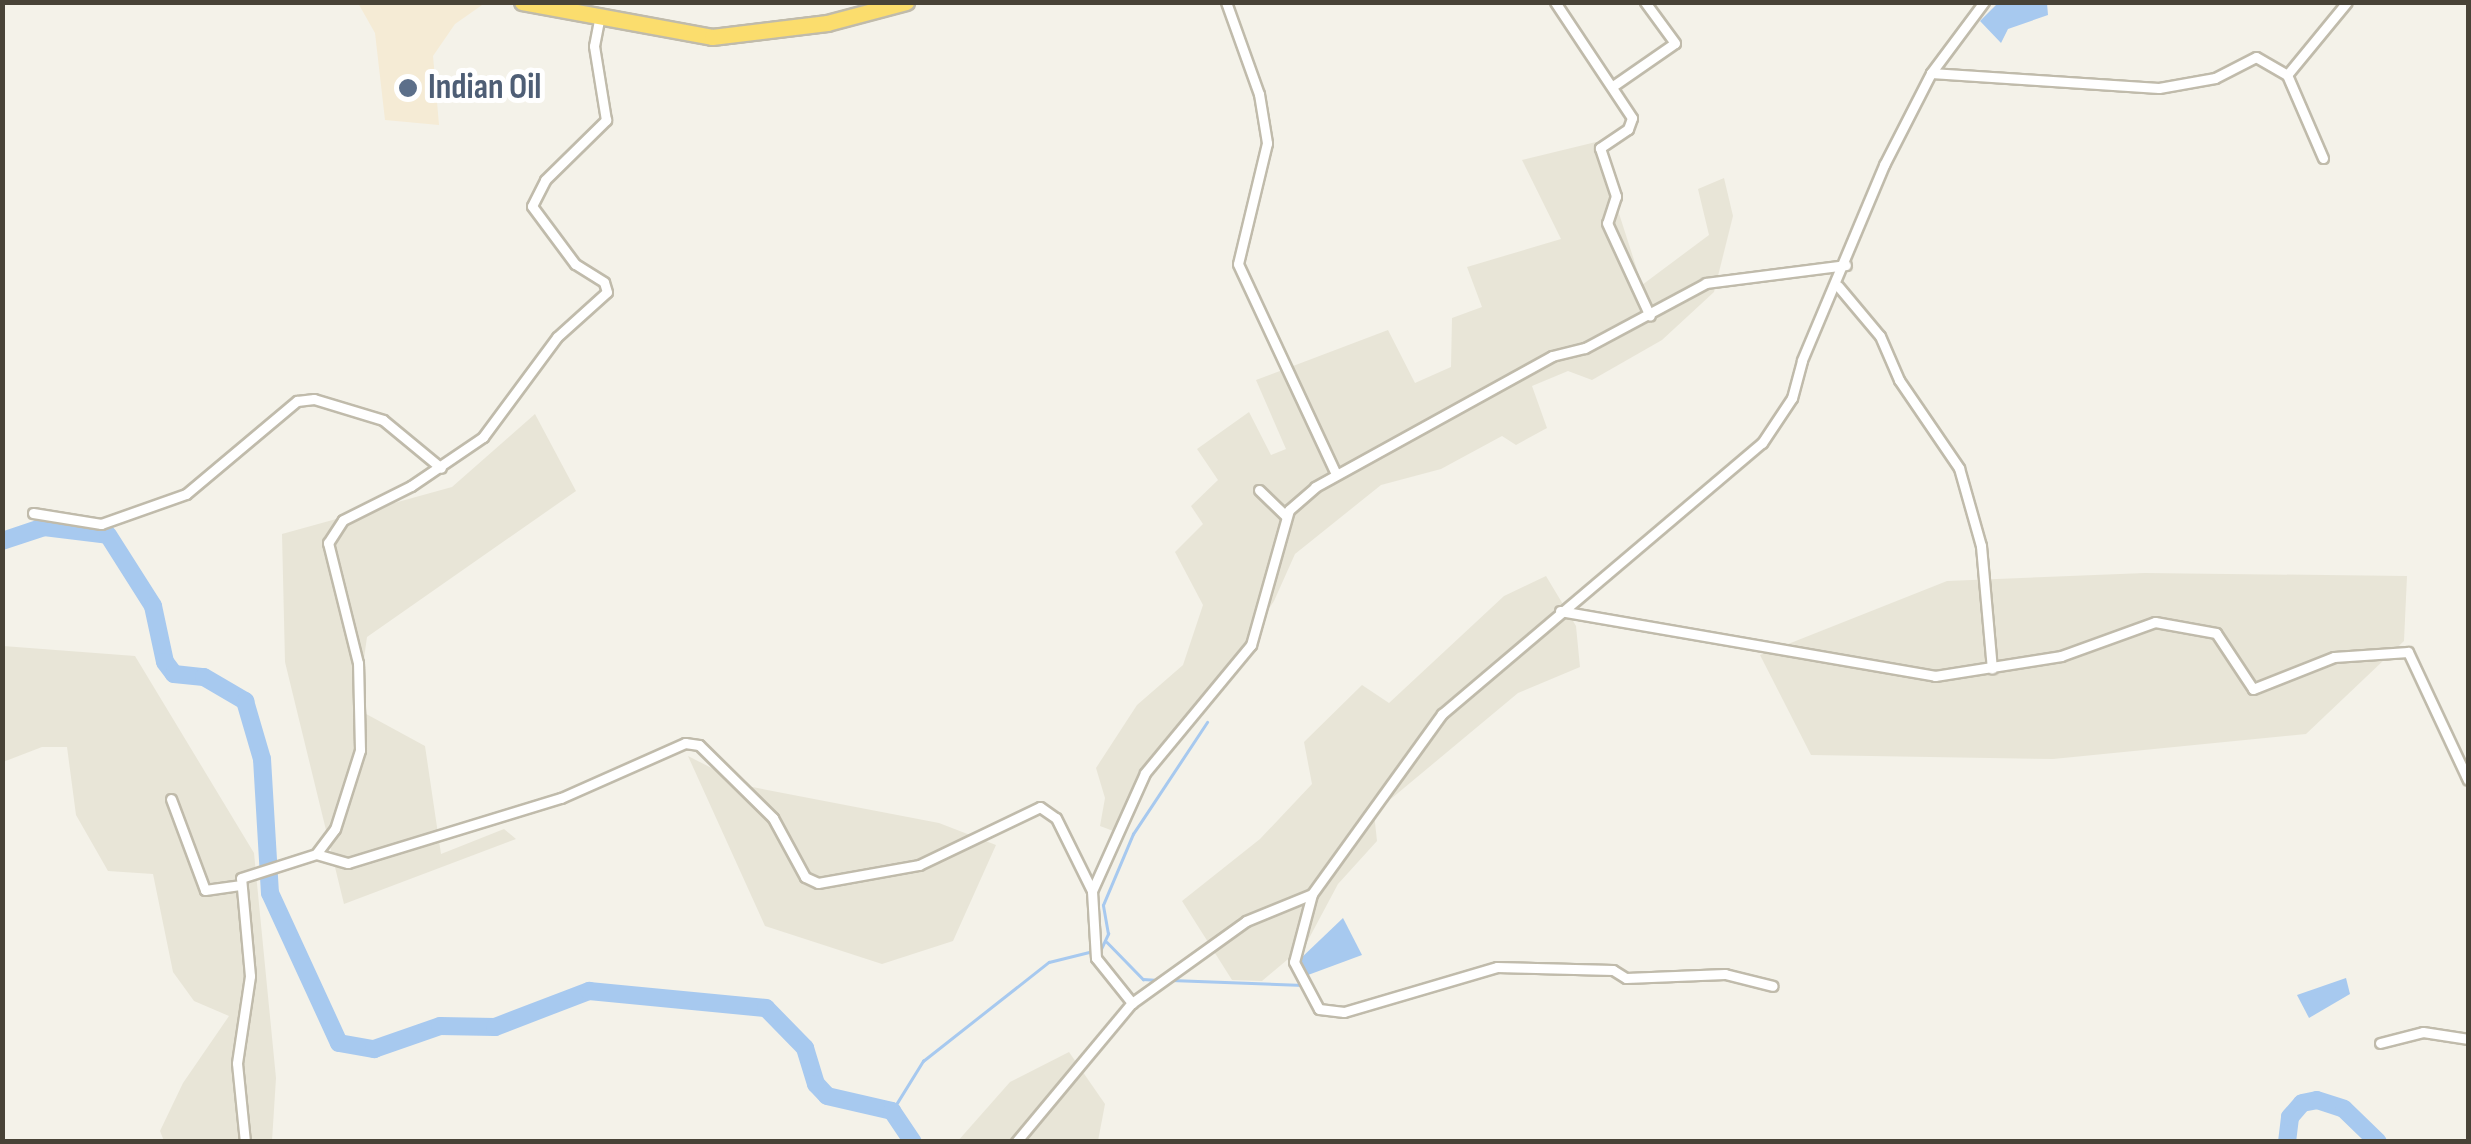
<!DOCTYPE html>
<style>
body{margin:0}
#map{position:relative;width:2471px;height:1144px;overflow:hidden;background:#f4f2e9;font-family:"Sofia Sans Condensed",sans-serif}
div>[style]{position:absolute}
.residential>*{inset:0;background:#e8e5d7}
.commercial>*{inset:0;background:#f5ebd5}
.water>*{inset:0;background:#a7c9ef}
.stream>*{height:2.5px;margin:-1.25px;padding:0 1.25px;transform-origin:1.25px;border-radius:1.25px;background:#a7c9ef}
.river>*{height:18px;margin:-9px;padding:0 9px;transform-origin:9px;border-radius:9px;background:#a7c9ef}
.roads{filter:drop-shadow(2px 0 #c0bbab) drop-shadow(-2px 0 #c0bbab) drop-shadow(0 2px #c0bbab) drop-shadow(0 -2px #c0bbab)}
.street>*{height:9px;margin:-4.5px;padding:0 4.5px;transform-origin:4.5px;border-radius:4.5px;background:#fff}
.highway>*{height:15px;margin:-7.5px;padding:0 7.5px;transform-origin:7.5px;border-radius:7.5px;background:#fbdd6d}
.dots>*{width:28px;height:28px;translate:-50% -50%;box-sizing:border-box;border:5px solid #fff;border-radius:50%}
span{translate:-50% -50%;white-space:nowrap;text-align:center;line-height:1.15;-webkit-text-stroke:10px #fff;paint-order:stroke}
.service-label{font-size:35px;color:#4e5e75;font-weight:700}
.left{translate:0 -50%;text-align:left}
.frame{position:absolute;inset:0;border:5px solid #484337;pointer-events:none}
</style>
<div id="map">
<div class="residential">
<div style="clip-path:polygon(1596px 142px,1642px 285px,1709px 235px,1698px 189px,1724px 178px,1733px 216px,1714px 292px,1662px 340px,1592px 380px,1568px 371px,1532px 386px,1547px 428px,1516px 445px,1502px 436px,1441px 469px,1381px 485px,1295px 554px,1274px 601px,1210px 698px,1156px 765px,1124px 835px,1100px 826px,1105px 798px,1096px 768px,1137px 705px,1183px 665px,1203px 605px,1175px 552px,1203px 524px,1191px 506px,1218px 480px,1197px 449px,1249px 412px,1271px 455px,1286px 449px,1256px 380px,1388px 330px,1415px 383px,1451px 367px,1452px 318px,1482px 307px,1467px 267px,1561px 239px,1522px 160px)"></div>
<div style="clip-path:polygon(535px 414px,576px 491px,367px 637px,357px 709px,425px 746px,441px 854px,504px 829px,516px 839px,344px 904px,285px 662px,282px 534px,452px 487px)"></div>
<div style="clip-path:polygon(2145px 573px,2407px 576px,2404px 641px,2306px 734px,2053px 759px,1811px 755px,1760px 655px,1947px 581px)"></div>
<div style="clip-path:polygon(1546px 576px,1576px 626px,1580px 667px,1518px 693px,1374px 813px,1377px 841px,1338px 884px,1306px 944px,1262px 981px,1232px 980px,1182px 901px,1260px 839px,1312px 784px,1304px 742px,1362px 685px,1389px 703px,1504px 596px)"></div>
<div style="clip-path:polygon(3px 646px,135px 656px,254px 853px,276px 1078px,272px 1141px,164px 1141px,160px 1131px,183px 1083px,229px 1016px,194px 1001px,173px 972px,153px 874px,108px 871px,76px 815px,67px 747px,42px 747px,3px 762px)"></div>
<div style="clip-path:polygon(688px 756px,747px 786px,939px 823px,996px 845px,953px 941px,882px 964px,765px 926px)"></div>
<div style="clip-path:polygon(1069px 1052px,1105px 1104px,1098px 1141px,957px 1142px,1010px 1082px)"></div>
</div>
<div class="commercial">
<div style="clip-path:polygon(358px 3px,485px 3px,455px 24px,433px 56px,439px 125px,385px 120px,375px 33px)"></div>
</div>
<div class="water">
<div style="clip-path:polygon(1999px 2px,2047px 3px,2048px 15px,2008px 29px,2001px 43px,1980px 21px)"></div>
<div style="clip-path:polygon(1343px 918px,1362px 955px,1308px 975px,1299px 960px)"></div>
<div style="clip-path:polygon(2346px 978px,2350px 994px,2309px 1018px,2297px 995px)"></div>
</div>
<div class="stream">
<div style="left:1107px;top:942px;width:52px;rotate:45.8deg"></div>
<div style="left:1143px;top:979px;width:15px;rotate:4deg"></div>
<div style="left:1101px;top:949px;width:17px;rotate:-65deg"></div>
<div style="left:1108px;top:934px;width:29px;rotate:-100deg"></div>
<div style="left:1103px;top:905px;width:77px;rotate:-67.1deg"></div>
<div style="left:1133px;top:834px;width:134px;rotate:-56.5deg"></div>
<div style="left:1171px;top:980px;width:132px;rotate:2.2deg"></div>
<div style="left:892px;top:1111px;width:59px;rotate:-58.2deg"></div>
<div style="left:923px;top:1061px;width:160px;rotate:-38.2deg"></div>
<div style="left:1049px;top:962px;width:45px;rotate:-14deg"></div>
</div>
<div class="river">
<div style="left:2px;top:541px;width:44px;rotate:-18.4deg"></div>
<div style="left:44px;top:527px;width:64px;rotate:7.1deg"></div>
<div style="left:108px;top:535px;width:84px;rotate:57.6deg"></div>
<div style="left:153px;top:606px;width:57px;rotate:77.9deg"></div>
<div style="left:165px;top:662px;width:15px;rotate:53deg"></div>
<div style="left:174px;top:674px;width:30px;rotate:6deg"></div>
<div style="left:204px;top:677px;width:48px;rotate:30.3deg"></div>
<div style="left:245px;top:701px;width:60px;rotate:73.7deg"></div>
<div style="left:262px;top:759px;width:134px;rotate:86.6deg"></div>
<div style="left:270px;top:893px;width:165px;rotate:65.3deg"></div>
<div style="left:339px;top:1043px;width:36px;rotate:10deg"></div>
<div style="left:374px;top:1049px;width:70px;rotate:-19.2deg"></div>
<div style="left:440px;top:1026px;width:55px;rotate:1deg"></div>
<div style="left:495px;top:1027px;width:101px;rotate:-21deg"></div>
<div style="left:589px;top:991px;width:178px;rotate:5.5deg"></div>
<div style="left:766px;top:1008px;width:56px;rotate:45.7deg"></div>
<div style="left:805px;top:1048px;width:38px;rotate:73deg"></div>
<div style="left:816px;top:1084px;width:16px;rotate:47deg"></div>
<div style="left:827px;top:1096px;width:67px;rotate:13deg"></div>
<div style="left:892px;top:1111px;width:37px;rotate:56deg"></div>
<div style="left:2287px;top:1142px;width:25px;rotate:-83deg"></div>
<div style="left:2290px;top:1117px;width:18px;rotate:-49deg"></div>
<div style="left:2302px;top:1103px;width:15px;rotate:-11deg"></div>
<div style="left:2317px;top:1100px;width:28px;rotate:18deg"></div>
<div style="left:2344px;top:1109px;width:47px;rotate:44.1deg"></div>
</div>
<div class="roads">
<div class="street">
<div style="left:1226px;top:2px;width:98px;rotate:70.3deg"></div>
<div style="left:1259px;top:94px;width:50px;rotate:80.7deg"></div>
<div style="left:1267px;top:143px;width:124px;rotate:103.5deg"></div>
<div style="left:1238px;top:264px;width:230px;rotate:65deg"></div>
<div style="left:1555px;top:2px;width:139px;rotate:56.4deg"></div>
<div style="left:1632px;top:118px;width:12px;rotate:110deg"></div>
<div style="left:1628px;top:129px;width:34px;rotate:146deg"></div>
<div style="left:1600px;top:148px;width:51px;rotate:71.6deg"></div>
<div style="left:1616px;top:196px;width:28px;rotate:108deg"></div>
<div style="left:1607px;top:223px;width:102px;rotate:65.2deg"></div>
<div style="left:1931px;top:73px;width:228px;rotate:3.8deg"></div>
<div style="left:2159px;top:88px;width:57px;rotate:-10.1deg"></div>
<div style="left:2215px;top:78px;width:46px;rotate:-27.1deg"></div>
<div style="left:2256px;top:57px;width:36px;rotate:30deg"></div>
<div style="left:1613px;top:86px;width:75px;rotate:-34.7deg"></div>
<div style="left:1675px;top:43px;width:51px;rotate:-126.2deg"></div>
<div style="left:2323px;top:158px;width:90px;rotate:-113.4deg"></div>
<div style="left:2287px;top:75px;width:94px;rotate:-50.6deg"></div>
<div style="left:1838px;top:286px;width:65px;rotate:50deg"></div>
<div style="left:1880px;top:336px;width:48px;rotate:66.6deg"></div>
<div style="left:1899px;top:380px;width:107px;rotate:55.7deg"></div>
<div style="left:1959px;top:468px;width:81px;rotate:74.2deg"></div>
<div style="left:1981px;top:546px;width:123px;rotate:84.9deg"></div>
<div style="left:1259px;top:490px;width:37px;rotate:44deg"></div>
<div style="left:33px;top:513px;width:69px;rotate:9.2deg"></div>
<div style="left:101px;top:524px;width:90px;rotate:-19.4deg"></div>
<div style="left:186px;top:494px;width:145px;rotate:-40deg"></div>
<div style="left:297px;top:401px;width:17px;rotate:-7deg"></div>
<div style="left:314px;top:399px;width:72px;rotate:16.9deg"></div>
<div style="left:383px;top:420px;width:75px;rotate:39.6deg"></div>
<div style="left:1560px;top:611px;width:381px;rotate:9.8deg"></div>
<div style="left:1935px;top:676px;width:128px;rotate:-9deg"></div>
<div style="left:2061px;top:656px;width:100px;rotate:-19.9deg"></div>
<div style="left:2155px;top:622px;width:62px;rotate:10.2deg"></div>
<div style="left:2216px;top:633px;width:67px;rotate:56.5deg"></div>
<div style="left:2253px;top:689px;width:87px;rotate:-21.6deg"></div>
<div style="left:2334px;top:657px;width:74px;rotate:-3.9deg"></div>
<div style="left:2408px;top:652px;width:141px;rotate:64.9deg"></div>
<div style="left:171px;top:799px;width:97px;rotate:69.5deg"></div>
<div style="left:205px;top:890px;width:35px;rotate:-8deg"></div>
<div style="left:316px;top:854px;width:33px;rotate:16deg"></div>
<div style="left:348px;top:863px;width:223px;rotate:-17deg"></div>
<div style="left:561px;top:798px;width:136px;rotate:-23.9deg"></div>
<div style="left:685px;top:743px;width:14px;rotate:8deg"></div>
<div style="left:699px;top:745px;width:104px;rotate:44.6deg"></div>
<div style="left:773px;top:818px;width:67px;rotate:61.5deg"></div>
<div style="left:805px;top:877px;width:14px;rotate:25deg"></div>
<div style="left:818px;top:883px;width:103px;rotate:-10.1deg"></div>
<div style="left:919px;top:865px;width:134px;rotate:-25.6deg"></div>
<div style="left:1040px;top:807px;width:19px;rotate:35deg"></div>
<div style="left:1056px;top:818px;width:81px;rotate:63.7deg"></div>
<div style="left:1092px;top:891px;width:67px;rotate:86.6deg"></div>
<div style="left:1096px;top:958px;width:58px;rotate:51.3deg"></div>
<div style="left:1092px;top:891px;width:129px;rotate:-65.8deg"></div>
<div style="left:1145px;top:773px;width:166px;rotate:-50.4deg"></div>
<div style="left:1251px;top:645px;width:140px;rotate:-74.3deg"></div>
<div style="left:1289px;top:510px;width:35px;rotate:-41deg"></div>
<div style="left:1315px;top:487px;width:271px;rotate:-28.9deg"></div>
<div style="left:1552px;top:356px;width:34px;rotate:-14deg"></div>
<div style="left:1585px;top:348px;width:137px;rotate:-28.2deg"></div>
<div style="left:1706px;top:283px;width:141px;rotate:-7.3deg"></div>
<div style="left:1312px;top:894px;width:70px;rotate:104.8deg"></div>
<div style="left:1294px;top:962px;width:53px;rotate:62deg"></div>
<div style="left:1319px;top:1009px;width:25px;rotate:7deg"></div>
<div style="left:1344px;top:1012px;width:159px;rotate:-16.4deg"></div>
<div style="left:1497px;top:967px;width:116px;rotate:1.5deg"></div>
<div style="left:1613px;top:970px;width:15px;rotate:32deg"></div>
<div style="left:1626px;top:978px;width:99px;rotate:-2.3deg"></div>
<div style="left:1725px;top:974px;width:49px;rotate:14deg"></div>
<div style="left:2380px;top:1043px;width:44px;rotate:-14.3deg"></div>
<div style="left:2423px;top:1032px;width:46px;rotate:8.8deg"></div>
<div style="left:245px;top:1142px;width:79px;rotate:-95.8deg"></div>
<div style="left:237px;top:1063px;width:88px;rotate:-81.5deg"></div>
<div style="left:250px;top:976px;width:98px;rotate:-95.2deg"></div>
<div style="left:241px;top:878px;width:79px;rotate:-17.7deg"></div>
<div style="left:316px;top:854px;width:31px;rotate:-53deg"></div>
<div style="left:335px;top:829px;width:83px;rotate:-72.4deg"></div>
<div style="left:360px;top:750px;width:87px;rotate:-91.3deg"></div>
<div style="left:358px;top:663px;width:124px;rotate:-104deg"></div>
<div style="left:328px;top:543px;width:27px;rotate:-57deg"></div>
<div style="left:343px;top:520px;width:76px;rotate:-26.6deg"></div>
<div style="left:411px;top:486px;width:87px;rotate:-34.2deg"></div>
<div style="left:483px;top:437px;width:124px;rotate:-53.5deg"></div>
<div style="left:557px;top:337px;width:67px;rotate:-42deg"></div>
<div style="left:607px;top:292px;width:10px;rotate:-107deg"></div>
<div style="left:604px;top:282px;width:34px;rotate:-148deg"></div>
<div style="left:575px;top:264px;width:72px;rotate:-126.6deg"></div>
<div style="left:532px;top:206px;width:29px;rotate:-63deg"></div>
<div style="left:545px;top:180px;width:86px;rotate:-44.5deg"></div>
<div style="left:606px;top:120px;width:75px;rotate:-99.2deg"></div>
<div style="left:594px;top:46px;width:25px;rotate:-79deg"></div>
<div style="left:1016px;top:1142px;width:181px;rotate:-50.2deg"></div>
<div style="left:1132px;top:1003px;width:140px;rotate:-35.7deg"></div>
<div style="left:1246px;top:921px;width:71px;rotate:-22.2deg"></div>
<div style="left:1312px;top:894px;width:222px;rotate:-54.2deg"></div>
<div style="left:1442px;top:714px;width:419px;rotate:-40.3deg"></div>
<div style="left:1762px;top:443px;width:54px;rotate:-56.3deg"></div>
<div style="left:1792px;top:398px;width:39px;rotate:-75deg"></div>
<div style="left:1802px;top:360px;width:212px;rotate:-67.2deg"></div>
<div style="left:1884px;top:165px;width:103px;rotate:-62.9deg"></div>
<div style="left:1931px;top:73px;width:89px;rotate:-53.3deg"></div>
</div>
<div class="highway">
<div style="left:522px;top:2px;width:193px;rotate:10.4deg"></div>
<div style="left:712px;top:37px;width:116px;rotate:-6.9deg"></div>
<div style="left:827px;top:23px;width:82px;rotate:-14.9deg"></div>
</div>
</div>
<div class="dots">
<div style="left:408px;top:88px;background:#5c6f8a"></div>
</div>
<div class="service-label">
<span class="left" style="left:428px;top:88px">Indian Oil</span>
</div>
<div class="frame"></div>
</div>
